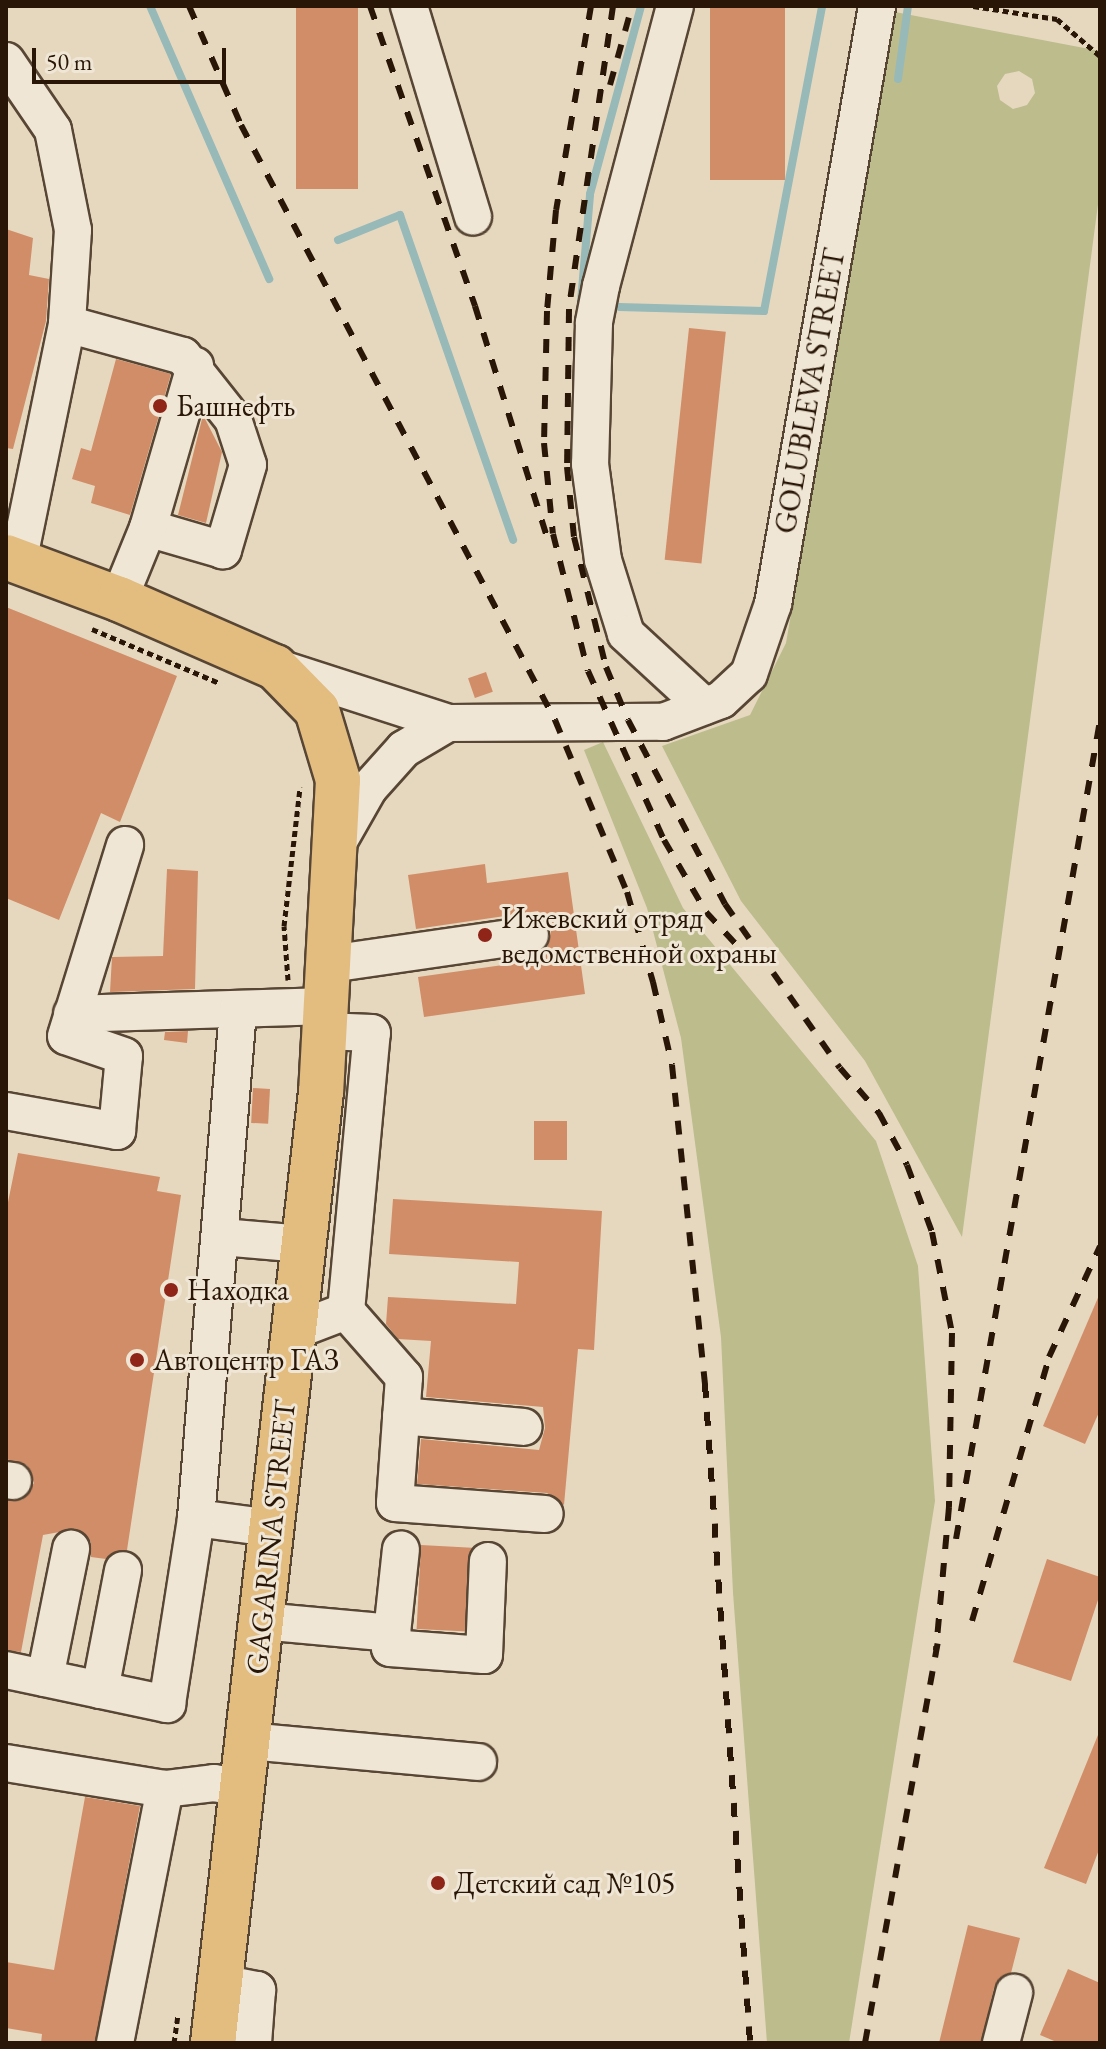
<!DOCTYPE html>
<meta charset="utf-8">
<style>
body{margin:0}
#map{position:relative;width:1106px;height:2049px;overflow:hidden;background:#e6d8bf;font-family:"EB Garamond",serif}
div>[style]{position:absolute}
.green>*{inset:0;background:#bdbc8c}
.stream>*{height:8px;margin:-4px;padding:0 4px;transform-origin:4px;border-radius:4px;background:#97b9b8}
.building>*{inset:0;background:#d18d67;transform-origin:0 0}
.path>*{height:5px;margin-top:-2.5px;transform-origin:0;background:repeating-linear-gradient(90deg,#291606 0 6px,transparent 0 10px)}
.roads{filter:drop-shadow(2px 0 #584634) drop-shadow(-2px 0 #584634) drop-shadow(0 2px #584634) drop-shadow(0 -2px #584634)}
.minor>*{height:36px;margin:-18px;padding:0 18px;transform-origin:18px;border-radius:18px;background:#efe6d5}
.major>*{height:44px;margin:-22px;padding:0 22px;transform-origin:22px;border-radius:22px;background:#e3bc80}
.rail>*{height:6px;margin-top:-3px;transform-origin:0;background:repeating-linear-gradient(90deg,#291606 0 14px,transparent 0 28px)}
.dots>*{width:22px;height:22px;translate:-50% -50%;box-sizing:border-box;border:4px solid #efe6d5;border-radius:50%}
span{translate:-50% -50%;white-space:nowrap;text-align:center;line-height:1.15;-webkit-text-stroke:6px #efe6d5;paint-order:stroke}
.street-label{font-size:30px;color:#291606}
.poi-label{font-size:30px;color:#291606}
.left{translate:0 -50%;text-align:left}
.frame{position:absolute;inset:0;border:8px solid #291606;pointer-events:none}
.scale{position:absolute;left:32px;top:48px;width:194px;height:36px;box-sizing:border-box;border:4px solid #291606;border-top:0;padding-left:10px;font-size:24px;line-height:28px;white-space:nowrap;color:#291606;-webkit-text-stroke:6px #efe6d5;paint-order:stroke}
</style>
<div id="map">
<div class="green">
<div style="clip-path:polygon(evenodd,895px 12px,1100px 51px,1100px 189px,962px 1237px,865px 1061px,741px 901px,662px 746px,750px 715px,786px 643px,895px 12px,1019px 71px,1032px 79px,1035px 93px,1027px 105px,1013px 109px,1000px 100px,997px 86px,1005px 74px,1019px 71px)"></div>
<div style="clip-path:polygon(603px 742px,683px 908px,876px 1141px,918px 1266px,935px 1501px,849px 2043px,767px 2043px,733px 1593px,721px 1337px,681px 1038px,647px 908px,584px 750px)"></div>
</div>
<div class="stream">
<div style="left:150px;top:6px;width:298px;rotate:66.4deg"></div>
<div style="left:898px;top:79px;width:74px;rotate:-82.2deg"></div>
<div style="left:338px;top:240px;width:67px;rotate:-22deg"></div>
<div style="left:400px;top:215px;width:344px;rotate:70.8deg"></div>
<div style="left:581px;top:302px;width:108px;rotate:-85.2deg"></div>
<div style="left:590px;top:194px;width:195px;rotate:-74.8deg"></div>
<div style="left:619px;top:307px;width:145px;rotate:1.6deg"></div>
<div style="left:764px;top:311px;width:310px;rotate:-79.2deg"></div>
</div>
<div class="building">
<div style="left:296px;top:6px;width:62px;height:183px"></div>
<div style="left:710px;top:6px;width:75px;height:174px"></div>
<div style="clip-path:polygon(6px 229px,33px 238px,29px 275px,49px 279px,46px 321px,13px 449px,6px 448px)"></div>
<div style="left:689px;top:328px;width:37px;height:233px;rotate:6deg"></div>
<div style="clip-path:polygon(116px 359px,171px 374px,130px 515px,91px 503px,95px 486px,72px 479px,81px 448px,91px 451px)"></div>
<div style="clip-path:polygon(203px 415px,222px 452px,206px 523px,178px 515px)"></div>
<div style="clip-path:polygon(6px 607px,177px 676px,120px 822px,101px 813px,59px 920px,6px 898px)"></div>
<div style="left:486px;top:672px;width:21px;height:19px;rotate:71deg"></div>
<div style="clip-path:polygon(485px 864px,487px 883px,568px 872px,585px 994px,424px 1017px,418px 977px,545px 959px,551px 931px,538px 911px,416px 929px,408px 875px)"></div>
<div style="clip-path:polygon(167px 869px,198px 871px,195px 989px,110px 992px,112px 957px,163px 956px)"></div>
<div style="clip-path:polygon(188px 1031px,187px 1043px,164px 1040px,165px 1032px)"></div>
<div style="left:253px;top:1088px;width:17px;height:35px;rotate:3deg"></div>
<div style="left:534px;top:1121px;width:33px;height:39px"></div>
<div style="clip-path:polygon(18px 1153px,160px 1177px,157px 1191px,181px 1195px,127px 1550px,106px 1559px,91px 1557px,91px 1542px,76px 1529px,43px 1535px,21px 1652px,6px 1650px,6px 1501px,22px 1500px,34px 1483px,27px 1465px,6px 1459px,6px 1212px)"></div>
<div style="clip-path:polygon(393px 1199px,602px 1211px,594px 1350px,578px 1349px,564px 1505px,547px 1493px,417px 1484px,421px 1439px,539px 1450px,545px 1428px,543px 1407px,426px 1397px,431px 1341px,398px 1339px,386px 1324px,388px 1297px,516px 1304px,519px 1262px,389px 1254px)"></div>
<div style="clip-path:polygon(1100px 1293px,1100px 1410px,1085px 1444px,1043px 1426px)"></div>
<div style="left:421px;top:1545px;width:51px;height:84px;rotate:3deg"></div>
<div style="clip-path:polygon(1047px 1559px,1100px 1577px,1100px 1594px,1071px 1681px,1013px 1662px)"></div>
<div style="clip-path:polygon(1100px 1730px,1100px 1847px,1086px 1884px,1044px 1868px)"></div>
<div style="clip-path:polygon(85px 1797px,140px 1806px,95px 2043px,41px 2043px,42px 2034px,6px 2028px,6px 1962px,54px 1970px)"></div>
<div style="clip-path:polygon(968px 1925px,1020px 1938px,1011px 1973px,994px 1988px,981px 2043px,939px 2043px)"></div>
<div style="clip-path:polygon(1068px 1969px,1100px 1983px,1100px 2043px,1059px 2043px,1040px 2035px)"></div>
</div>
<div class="path">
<div style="left:973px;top:6px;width:85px;rotate:8.8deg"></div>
<div style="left:1057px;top:19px;width:57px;rotate:40.7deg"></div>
<div style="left:92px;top:629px;width:138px;rotate:23deg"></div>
<div style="left:288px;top:980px;width:54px;rotate:-94.2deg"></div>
<div style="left:284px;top:926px;width:140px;rotate:-83.4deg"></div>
<div style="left:174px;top:2043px;width:27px;rotate:-82deg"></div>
</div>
<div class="roads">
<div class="minor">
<div style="left:409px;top:6px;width:220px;rotate:73.1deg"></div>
<div style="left:675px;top:6px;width:290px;rotate:104.8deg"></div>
<div style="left:601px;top:286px;width:38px;rotate:101deg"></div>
<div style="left:594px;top:323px;width:141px;rotate:91.6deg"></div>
<div style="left:590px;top:464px;width:97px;rotate:82.3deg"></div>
<div style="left:603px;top:560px;width:77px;rotate:72.7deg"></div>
<div style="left:626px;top:634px;width:106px;rotate:42.7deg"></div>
<div style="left:6px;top:61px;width:83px;rotate:55.7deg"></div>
<div style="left:53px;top:130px;width:102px;rotate:78.7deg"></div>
<div style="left:73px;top:230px;width:94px;rotate:93.7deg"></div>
<div style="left:67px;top:324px;width:243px;rotate:101.6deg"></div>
<div style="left:67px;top:324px;width:120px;rotate:15.4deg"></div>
<div style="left:183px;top:356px;width:80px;rotate:51.6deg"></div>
<div style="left:233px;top:419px;width:48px;rotate:71.9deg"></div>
<div style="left:248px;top:465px;width:89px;rotate:106.4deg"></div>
<div style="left:223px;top:550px;width:78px;rotate:-163.7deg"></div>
<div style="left:148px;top:528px;width:77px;rotate:112.2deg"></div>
<div style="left:148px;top:528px;width:169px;rotate:-73.8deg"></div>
<div style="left:275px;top:667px;width:182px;rotate:17.9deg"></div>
<div style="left:448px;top:723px;width:215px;rotate:-0.3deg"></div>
<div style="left:663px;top:722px;width:62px;rotate:-20.8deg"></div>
<div style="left:721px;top:700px;width:38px;rotate:-43deg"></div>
<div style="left:749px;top:674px;width:74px;rotate:-71.1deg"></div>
<div style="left:773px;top:604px;width:607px;rotate:-80.13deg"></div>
<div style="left:337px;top:844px;width:64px;rotate:-60.3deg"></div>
<div style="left:369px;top:788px;width:52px;rotate:-48.1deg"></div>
<div style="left:404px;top:749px;width:51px;rotate:-30.6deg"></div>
<div style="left:329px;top:964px;width:203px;rotate:-8.2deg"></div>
<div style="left:72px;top:1014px;width:254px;rotate:-1.8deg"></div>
<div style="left:6px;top:1111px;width:113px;rotate:10.2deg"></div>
<div style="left:117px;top:1131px;width:75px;rotate:-84.7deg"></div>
<div style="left:124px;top:1056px;width:61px;rotate:-161deg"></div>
<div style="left:66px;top:1036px;width:200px;rotate:-72.8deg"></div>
<div style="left:222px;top:1237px;width:81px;rotate:4.9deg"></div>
<div style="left:346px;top:1311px;width:88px;rotate:48.7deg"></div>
<div style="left:404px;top:1377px;width:126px;rotate:94.1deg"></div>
<div style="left:395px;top:1503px;width:150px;rotate:4.2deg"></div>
<div style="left:294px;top:1331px;width:56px;rotate:-21deg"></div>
<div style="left:346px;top:1311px;width:279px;rotate:-84.7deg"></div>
<div style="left:372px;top:1033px;width:48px;rotate:-177.6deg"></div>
<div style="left:401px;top:1416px;width:123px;rotate:5.1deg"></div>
<div style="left:6px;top:1480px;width:7px;rotate:8deg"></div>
<div style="left:196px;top:1518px;width:76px;rotate:7.6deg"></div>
<div style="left:261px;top:1621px;width:132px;rotate:5.2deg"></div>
<div style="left:392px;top:1633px;width:84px;rotate:-83.9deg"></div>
<div style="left:392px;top:1633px;width:15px;rotate:98deg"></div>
<div style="left:390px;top:1648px;width:94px;rotate:4.3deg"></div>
<div style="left:484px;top:1655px;width:94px;rotate:-87.6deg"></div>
<div style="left:6px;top:1670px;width:165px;rotate:11.9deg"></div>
<div style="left:167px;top:1704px;width:188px;rotate:-81.1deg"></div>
<div style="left:196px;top:1518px;width:510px;rotate:-85.27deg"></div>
<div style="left:45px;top:1678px;width:132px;rotate:-78.6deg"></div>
<div style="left:100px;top:1690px;width:122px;rotate:-79.1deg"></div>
<div style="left:248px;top:1741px;width:231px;rotate:5.2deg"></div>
<div style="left:6px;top:1763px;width:161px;rotate:9.3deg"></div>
<div style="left:165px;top:1789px;width:49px;rotate:-7deg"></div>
<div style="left:214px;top:1783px;width:29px;rotate:10deg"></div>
<div style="left:220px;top:1983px;width:38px;rotate:11deg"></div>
<div style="left:257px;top:1990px;width:53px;rotate:94.3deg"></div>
<div style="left:115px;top:2043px;width:259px;rotate:-78.9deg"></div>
<div style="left:1001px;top:2043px;width:52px;rotate:-75.4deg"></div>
</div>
<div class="major">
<div style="left:6px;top:557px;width:121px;rotate:20.4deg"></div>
<div style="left:119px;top:599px;width:170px;rotate:23.6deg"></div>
<div style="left:275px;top:667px;width:60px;rotate:45.7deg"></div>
<div style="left:317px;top:710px;width:73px;rotate:73.3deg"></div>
<div style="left:338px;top:780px;width:312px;rotate:93.1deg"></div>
<div style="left:321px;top:1092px;width:957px;rotate:96.48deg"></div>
</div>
</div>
<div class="rail">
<div style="left:189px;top:6px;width:130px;rotate:66.4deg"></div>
<div style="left:241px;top:125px;width:673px;rotate:62.18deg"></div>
<div style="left:555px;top:720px;width:186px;rotate:67.3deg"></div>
<div style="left:627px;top:892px;width:94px;rotate:73.9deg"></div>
<div style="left:653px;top:982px;width:85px;rotate:77.1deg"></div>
<div style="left:672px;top:1065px;width:321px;rotate:84.1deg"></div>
<div style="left:705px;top:1384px;width:661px;rotate:86.09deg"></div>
<div style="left:370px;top:6px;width:318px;rotate:70.7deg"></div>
<div style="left:475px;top:306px;width:239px;rotate:72.7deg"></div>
<div style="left:591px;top:6px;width:207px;rotate:99.7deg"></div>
<div style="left:556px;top:210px;width:101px;rotate:95.1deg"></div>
<div style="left:547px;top:311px;width:132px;rotate:91.3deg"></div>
<div style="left:544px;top:443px;width:91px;rotate:84.4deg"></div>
<div style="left:553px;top:534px;width:141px;rotate:75.7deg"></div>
<div style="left:588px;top:671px;width:185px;rotate:65.8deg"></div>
<div style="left:664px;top:840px;width:83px;rotate:59.7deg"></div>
<div style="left:706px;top:912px;width:78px;rotate:47.1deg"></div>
<div style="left:613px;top:6px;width:306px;rotate:98.3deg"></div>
<div style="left:569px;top:309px;width:158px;rotate:90.7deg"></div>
<div style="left:567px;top:467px;width:70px;rotate:84.3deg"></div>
<div style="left:574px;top:537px;width:134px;rotate:76.2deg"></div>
<div style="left:606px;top:667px;width:57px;rotate:67.5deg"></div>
<div style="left:628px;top:720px;width:208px;rotate:62.2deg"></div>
<div style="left:725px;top:904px;width:200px;rotate:55deg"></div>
<div style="left:840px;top:1068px;width:60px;rotate:49.1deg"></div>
<div style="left:879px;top:1113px;width:59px;rotate:61.7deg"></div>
<div style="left:907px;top:1165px;width:72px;rotate:69.5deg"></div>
<div style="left:932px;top:1232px;width:103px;rotate:78.8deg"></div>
<div style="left:952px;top:1333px;width:174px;rotate:91deg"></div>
<div style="left:949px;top:1507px;width:144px;rotate:95.2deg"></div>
<div style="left:610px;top:85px;width:82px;rotate:-74.4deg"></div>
<div style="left:956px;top:1539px;width:831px;rotate:-80.02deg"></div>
<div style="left:972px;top:1621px;width:275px;rotate:-73.7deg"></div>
<div style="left:1049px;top:1357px;width:122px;rotate:-65.3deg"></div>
<div style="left:865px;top:2043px;width:408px;rotate:-79.7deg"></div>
</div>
<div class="dots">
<div style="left:160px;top:406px;background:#8f2418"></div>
<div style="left:485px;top:935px;background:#8f2418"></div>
<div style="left:171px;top:1290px;background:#8f2418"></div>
<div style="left:137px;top:1360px;background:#8f2418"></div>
<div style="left:438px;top:1883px;background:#8f2418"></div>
</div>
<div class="street-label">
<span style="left:810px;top:391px;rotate:-80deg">GOLUBLEVA STREET</span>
<span style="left:271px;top:1537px;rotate:-84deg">GAGARINA STREET</span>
</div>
<div class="poi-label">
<span class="left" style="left:176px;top:406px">Башнефть</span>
<span class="left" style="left:501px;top:935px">Ижевский отряд<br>ведомственной охраны</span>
<span class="left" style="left:187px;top:1290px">Находка</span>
<span class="left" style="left:153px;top:1360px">Автоцентр ГАЗ</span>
<span class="left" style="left:454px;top:1883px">Детский сад №105</span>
</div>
<div class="frame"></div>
<div class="scale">50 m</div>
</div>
